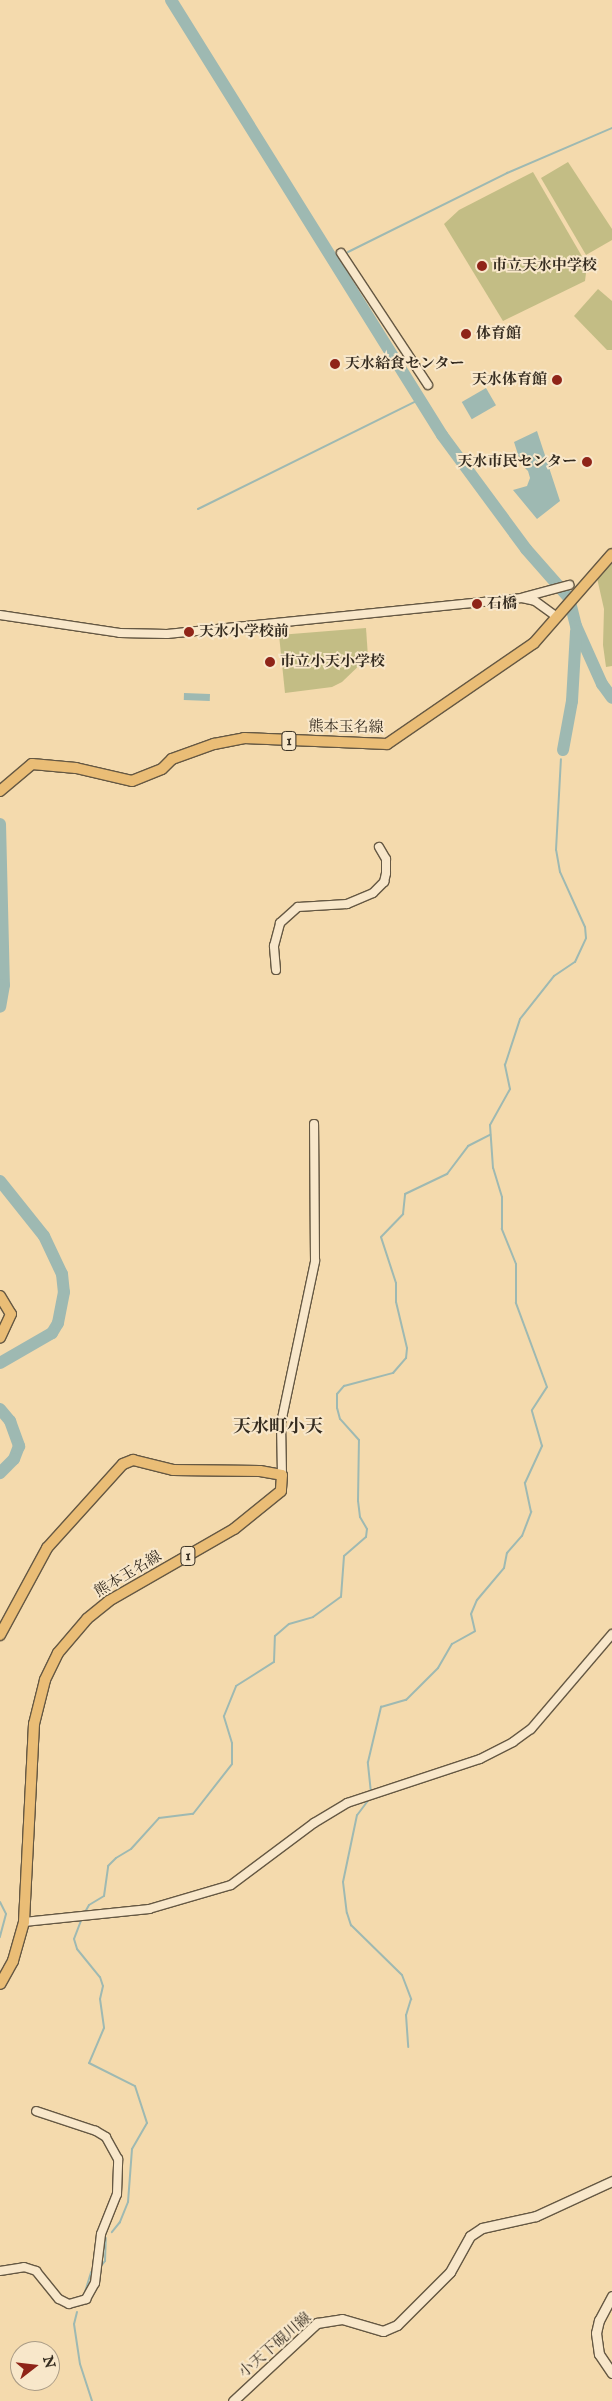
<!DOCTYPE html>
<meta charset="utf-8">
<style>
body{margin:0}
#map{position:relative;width:612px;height:2401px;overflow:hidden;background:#f4daad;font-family:"IM FELL English","Noto Serif JP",serif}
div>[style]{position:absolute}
.green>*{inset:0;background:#c3bd85}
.water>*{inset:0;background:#9eb9b2;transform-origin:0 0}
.stream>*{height:2px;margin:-1px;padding:0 1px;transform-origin:1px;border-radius:1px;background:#9eb9b2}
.river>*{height:12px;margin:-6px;padding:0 6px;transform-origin:6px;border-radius:6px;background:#9eb9b2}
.roads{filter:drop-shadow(1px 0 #655843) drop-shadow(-1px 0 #655843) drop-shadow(0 1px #655843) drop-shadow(0 -1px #655843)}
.tertiary>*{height:8px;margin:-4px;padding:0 4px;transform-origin:4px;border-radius:4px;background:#f8e7ca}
.secondary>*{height:9px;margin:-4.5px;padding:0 4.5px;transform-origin:4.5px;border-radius:4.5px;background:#f8e7ca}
.primary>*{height:10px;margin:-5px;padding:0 5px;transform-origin:5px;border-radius:5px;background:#eabd76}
.dots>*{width:14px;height:14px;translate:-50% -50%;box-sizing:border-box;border:2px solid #f8e7ca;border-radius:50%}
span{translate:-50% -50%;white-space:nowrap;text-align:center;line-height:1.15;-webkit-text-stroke:4px #f8e7ca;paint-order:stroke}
.shield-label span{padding:1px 4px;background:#f8e7ca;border:1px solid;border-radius:4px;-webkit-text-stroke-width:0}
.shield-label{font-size:14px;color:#352c20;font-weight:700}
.poi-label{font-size:15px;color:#352c20;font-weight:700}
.left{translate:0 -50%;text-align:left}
.right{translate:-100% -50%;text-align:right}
.street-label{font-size:15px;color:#352c20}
.quarter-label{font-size:18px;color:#352c20;font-weight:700}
.north{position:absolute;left:10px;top:2341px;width:50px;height:50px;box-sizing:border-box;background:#f8e7ca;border:1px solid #aa9c86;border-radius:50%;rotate:74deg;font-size:14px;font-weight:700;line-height:20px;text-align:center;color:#352c20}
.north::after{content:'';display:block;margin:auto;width:18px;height:22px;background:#8f2418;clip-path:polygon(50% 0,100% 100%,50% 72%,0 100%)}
</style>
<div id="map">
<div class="green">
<div style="clip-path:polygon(568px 162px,612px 229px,612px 240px,586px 255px,541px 178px)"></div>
<div style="clip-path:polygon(533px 172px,587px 265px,585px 281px,503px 321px,444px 224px,459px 210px)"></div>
<div style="clip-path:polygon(598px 289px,612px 301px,612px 350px,607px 350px,574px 316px)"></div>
<div style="clip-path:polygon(612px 556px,612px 666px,606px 667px,603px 645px,604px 609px,597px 578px)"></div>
<div style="clip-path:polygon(366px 628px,368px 657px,342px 682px,332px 687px,285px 693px,279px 635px)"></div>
</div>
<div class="water">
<div style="left:486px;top:388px;width:20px;height:28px;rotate:60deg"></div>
<div style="clip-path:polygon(537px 431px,560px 501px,537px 519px,513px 490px,527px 486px,530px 478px,528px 471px,521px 464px,514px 442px)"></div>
<div style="left:184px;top:693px;width:26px;height:7px;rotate:2deg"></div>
</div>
<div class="stream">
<div style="left:348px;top:252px;width:178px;rotate:-26.4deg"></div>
<div style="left:507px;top:173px;width:114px;rotate:-23.2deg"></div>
<div style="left:330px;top:261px;width:7px;rotate:-16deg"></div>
<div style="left:198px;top:509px;width:249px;rotate:-26.3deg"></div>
<div style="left:371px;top:1793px;width:31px;rotate:-96deg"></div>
<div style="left:368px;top:1762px;width:57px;rotate:-76.7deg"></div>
<div style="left:381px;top:1707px;width:26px;rotate:-16deg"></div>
<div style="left:406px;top:1700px;width:45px;rotate:-45deg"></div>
<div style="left:438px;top:1668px;width:28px;rotate:-60deg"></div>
<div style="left:452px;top:1644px;width:26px;rotate:-29deg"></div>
<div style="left:475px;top:1631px;width:17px;rotate:-103deg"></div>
<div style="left:471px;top:1614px;width:15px;rotate:-67deg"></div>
<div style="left:477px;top:1600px;width:42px;rotate:-49.8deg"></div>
<div style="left:504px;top:1568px;width:15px;rotate:-79deg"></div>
<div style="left:507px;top:1553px;width:23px;rotate:-49deg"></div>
<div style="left:522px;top:1536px;width:26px;rotate:-69deg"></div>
<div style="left:531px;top:1512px;width:30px;rotate:-102deg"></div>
<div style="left:525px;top:1483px;width:41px;rotate:-65.3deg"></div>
<div style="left:542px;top:1446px;width:37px;rotate:-106deg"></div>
<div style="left:532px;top:1410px;width:27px;rotate:-57deg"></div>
<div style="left:547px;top:1387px;width:90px;rotate:-110.3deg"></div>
<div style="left:516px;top:1303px;width:39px;rotate:-90deg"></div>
<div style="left:516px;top:1264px;width:38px;rotate:-112deg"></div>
<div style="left:502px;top:1229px;width:32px;rotate:-90deg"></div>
<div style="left:502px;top:1197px;width:30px;rotate:-107deg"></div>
<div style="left:493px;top:1168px;width:43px;rotate:-94deg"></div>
<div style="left:490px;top:1125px;width:41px;rotate:-60.9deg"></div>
<div style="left:510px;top:1089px;width:25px;rotate:-102deg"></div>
<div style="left:505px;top:1065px;width:48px;rotate:-71.9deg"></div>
<div style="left:520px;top:1019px;width:55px;rotate:-51.7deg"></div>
<div style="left:554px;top:976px;width:25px;rotate:-34deg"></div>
<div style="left:575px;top:962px;width:26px;rotate:-65deg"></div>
<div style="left:586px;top:938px;width:11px;rotate:-95deg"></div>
<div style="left:585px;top:927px;width:60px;rotate:-114.4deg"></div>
<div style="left:560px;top:872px;width:22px;rotate:-100deg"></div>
<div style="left:556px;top:850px;width:91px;rotate:-86.9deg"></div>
<div style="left:370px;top:1798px;width:21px;rotate:127deg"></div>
<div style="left:357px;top:1815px;width:68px;rotate:101.8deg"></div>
<div style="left:343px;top:1882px;width:31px;rotate:83deg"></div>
<div style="left:347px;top:1913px;width:13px;rotate:72deg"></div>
<div style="left:351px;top:1925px;width:71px;rotate:44.4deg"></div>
<div style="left:402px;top:1975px;width:26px;rotate:69deg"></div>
<div style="left:411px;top:1999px;width:17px;rotate:107deg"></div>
<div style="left:406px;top:2015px;width:32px;rotate:86deg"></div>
<div style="left:0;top:1902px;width:13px;rotate:63deg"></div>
<div style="left:6px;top:1914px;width:24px;rotate:105deg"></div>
<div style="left:84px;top:1914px;width:10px;rotate:-61deg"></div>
<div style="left:89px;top:1905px;width:17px;rotate:-31deg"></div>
<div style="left:104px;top:1896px;width:30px;rotate:-82deg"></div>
<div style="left:108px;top:1866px;width:11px;rotate:-45deg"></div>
<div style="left:116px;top:1858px;width:17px;rotate:-31deg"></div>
<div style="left:131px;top:1849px;width:42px;rotate:-47.9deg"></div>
<div style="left:159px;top:1818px;width:34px;rotate:-7deg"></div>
<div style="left:193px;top:1814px;width:63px;rotate:-52deg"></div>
<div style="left:232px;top:1764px;width:21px;rotate:-90deg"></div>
<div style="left:232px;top:1743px;width:28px;rotate:-107deg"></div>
<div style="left:224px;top:1716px;width:32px;rotate:-68deg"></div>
<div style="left:236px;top:1686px;width:45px;rotate:-32.3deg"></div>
<div style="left:274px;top:1662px;width:26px;rotate:-88deg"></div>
<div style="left:275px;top:1636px;width:18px;rotate:-41deg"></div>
<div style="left:289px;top:1624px;width:25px;rotate:-16deg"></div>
<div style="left:313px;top:1617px;width:34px;rotate:-36deg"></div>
<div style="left:341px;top:1597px;width:41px;rotate:-85.8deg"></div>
<div style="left:344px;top:1556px;width:29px;rotate:-41deg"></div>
<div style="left:366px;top:1537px;width:8px;rotate:-83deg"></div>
<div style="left:367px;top:1529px;width:14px;rotate:-120deg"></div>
<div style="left:360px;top:1517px;width:16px;rotate:-97deg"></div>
<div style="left:358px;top:1501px;width:61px;rotate:-89.1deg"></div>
<div style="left:359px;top:1440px;width:28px;rotate:-132deg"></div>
<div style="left:340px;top:1419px;width:11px;rotate:-105deg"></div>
<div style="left:337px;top:1408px;width:14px;rotate:-90deg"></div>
<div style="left:337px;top:1394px;width:11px;rotate:-49deg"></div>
<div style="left:344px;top:1386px;width:51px;rotate:-14.9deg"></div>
<div style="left:393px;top:1373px;width:20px;rotate:-49deg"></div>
<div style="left:406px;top:1358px;width:10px;rotate:-84deg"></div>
<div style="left:407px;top:1348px;width:47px;rotate:-103.4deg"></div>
<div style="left:396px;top:1302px;width:19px;rotate:-90deg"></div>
<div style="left:396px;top:1283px;width:48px;rotate:-108.1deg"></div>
<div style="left:381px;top:1237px;width:32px;rotate:-46deg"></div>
<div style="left:403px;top:1214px;width:20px;rotate:-84deg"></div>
<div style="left:405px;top:1194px;width:47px;rotate:-25.5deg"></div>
<div style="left:447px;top:1174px;width:35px;rotate:-53deg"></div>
<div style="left:468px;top:1146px;width:25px;rotate:-27deg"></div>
<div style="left:82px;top:1918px;width:22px;rotate:111deg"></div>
<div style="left:74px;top:1939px;width:10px;rotate:73deg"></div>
<div style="left:77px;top:1949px;width:36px;rotate:51deg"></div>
<div style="left:100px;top:1977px;width:9px;rotate:72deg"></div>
<div style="left:103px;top:1986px;width:13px;rotate:103deg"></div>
<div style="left:100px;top:1999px;width:29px;rotate:82deg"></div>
<div style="left:104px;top:2028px;width:38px;rotate:113deg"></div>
<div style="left:89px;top:2063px;width:51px;rotate:26.6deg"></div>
<div style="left:135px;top:2086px;width:39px;rotate:72deg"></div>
<div style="left:147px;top:2123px;width:30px;rotate:120deg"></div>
<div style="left:132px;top:2149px;width:53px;rotate:94.3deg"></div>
<div style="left:128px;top:2202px;width:22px;rotate:112deg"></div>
<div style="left:120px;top:2222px;width:13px;rotate:129deg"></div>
<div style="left:100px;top:2267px;width:8px;rotate:-50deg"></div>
<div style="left:105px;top:2261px;width:23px;rotate:-88deg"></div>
<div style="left:85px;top:2292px;width:21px;rotate:-73deg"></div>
<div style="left:77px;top:2312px;width:12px;rotate:104deg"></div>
<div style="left:74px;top:2324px;width:40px;rotate:81.5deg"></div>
<div style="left:80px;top:2364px;width:39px;rotate:72deg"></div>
</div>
<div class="river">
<div style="left:171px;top:0;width:513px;rotate:58.08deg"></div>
<div style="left:442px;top:435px;width:142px;rotate:53.6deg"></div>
<div style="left:526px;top:549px;width:65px;rotate:48.7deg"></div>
<div style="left:569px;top:598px;width:29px;rotate:76deg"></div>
<div style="left:576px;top:626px;width:64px;rotate:65.9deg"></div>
<div style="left:602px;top:684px;width:17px;rotate:54deg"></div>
<div style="left:563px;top:750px;width:50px;rotate:-79.6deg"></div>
<div style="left:572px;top:701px;width:70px;rotate:-86.7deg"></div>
<div style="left:0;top:824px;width:161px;rotate:88.6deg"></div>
<div style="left:4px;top:985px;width:22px;rotate:100deg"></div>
<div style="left:0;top:1181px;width:70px;rotate:51.3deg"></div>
<div style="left:44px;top:1236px;width:42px;rotate:64.7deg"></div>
<div style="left:62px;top:1274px;width:18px;rotate:84deg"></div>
<div style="left:64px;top:1292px;width:32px;rotate:101deg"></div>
<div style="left:58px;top:1323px;width:12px;rotate:121deg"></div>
<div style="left:52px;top:1333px;width:60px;rotate:150deg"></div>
<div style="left:0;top:1409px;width:16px;rotate:50deg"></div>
<div style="left:10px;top:1421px;width:27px;rotate:70deg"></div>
<div style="left:19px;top:1446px;width:14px;rotate:111deg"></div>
<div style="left:14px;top:1459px;width:20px;rotate:135deg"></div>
</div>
<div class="roads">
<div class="tertiary">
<div style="left:341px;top:253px;width:158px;rotate:56.6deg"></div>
<div style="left:524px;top:597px;width:47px;rotate:-14.9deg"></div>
<div style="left:0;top:615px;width:121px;rotate:8.5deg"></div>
<div style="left:120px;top:633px;width:47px;rotate:1.2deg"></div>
<div style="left:167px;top:634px;width:357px;rotate:-5.8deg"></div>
<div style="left:522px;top:598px;width:13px;rotate:13deg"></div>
<div style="left:535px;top:601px;width:27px;rotate:36deg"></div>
<div style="left:276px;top:970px;width:24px;rotate:-95deg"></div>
<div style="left:274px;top:946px;width:24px;rotate:-75deg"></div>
<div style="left:280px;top:923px;width:24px;rotate:-42deg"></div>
<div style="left:298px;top:907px;width:49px;rotate:-3.5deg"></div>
<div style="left:347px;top:904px;width:28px;rotate:-23deg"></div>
<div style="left:373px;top:893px;width:16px;rotate:-45deg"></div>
<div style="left:384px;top:882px;width:9px;rotate:-77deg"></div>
<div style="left:386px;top:873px;width:14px;rotate:-90deg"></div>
<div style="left:386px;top:859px;width:14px;rotate:-120deg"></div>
<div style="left:282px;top:1475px;width:52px;rotate:-91.1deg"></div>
<div style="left:281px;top:1423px;width:166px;rotate:-78.1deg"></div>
<div style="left:315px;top:1261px;width:137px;rotate:-90.4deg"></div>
<div style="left:24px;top:1922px;width:126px;rotate:-5.9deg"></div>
<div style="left:149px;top:1909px;width:85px;rotate:-16.3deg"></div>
<div style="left:231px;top:1885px;width:104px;rotate:-36.8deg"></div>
<div style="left:314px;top:1823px;width:39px;rotate:-31deg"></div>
<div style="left:347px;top:1803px;width:140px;rotate:-18.3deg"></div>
<div style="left:480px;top:1759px;width:37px;rotate:-27deg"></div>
<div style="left:513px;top:1742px;width:22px;rotate:-36deg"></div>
<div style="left:531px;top:1729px;width:125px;rotate:-49.5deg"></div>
<div style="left:0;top:2271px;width:24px;rotate:-9deg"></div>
<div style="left:24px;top:2267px;width:13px;rotate:18deg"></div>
<div style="left:36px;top:2271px;width:36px;rotate:51deg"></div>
<div style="left:59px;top:2299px;width:11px;rotate:27deg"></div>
<div style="left:69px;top:2304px;width:18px;rotate:-16deg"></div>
<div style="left:86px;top:2299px;width:18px;rotate:-61deg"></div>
<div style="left:95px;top:2283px;width:49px;rotate:-83deg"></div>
<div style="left:101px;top:2234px;width:43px;rotate:-68.2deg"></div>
<div style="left:117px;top:2194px;width:35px;rotate:-88deg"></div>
<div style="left:118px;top:2159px;width:25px;rotate:-119deg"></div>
<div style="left:106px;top:2137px;width:12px;rotate:-149deg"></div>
<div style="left:96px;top:2131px;width:63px;rotate:-161.6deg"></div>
</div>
<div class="secondary">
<div style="left:612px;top:2296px;width:27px;rotate:118deg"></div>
<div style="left:599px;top:2320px;width:13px;rotate:103deg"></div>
<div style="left:596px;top:2333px;width:21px;rotate:82deg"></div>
<div style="left:599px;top:2354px;width:23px;rotate:56deg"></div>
<div style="left:233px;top:2401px;width:115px;rotate:-42.9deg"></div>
<div style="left:317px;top:2323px;width:25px;rotate:-9deg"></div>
<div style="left:342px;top:2319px;width:43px;rotate:16.3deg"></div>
<div style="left:383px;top:2331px;width:15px;rotate:-23deg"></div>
<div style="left:397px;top:2325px;width:75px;rotate:-45deg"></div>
<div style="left:450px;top:2272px;width:41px;rotate:-60.9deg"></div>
<div style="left:470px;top:2236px;width:14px;rotate:-34deg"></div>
<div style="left:482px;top:2228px;width:55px;rotate:-12.5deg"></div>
<div style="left:536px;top:2216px;width:84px;rotate:-24.7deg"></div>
</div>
<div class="primary">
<div style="left:0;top:791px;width:42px;rotate:-40.2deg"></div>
<div style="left:32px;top:764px;width:44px;rotate:5.2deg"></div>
<div style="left:76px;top:768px;width:57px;rotate:13.1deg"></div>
<div style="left:132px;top:781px;width:32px;rotate:-22deg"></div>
<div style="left:162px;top:769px;width:14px;rotate:-45deg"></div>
<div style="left:172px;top:759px;width:45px;rotate:-19.7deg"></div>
<div style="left:214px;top:744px;width:31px;rotate:-11deg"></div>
<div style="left:244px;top:738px;width:143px;rotate:2.4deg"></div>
<div style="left:387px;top:744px;width:178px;rotate:-34.5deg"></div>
<div style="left:534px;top:643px;width:118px;rotate:-48.8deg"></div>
<div style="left:0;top:1296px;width:21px;rotate:59deg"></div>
<div style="left:11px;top:1314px;width:26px;rotate:115deg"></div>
<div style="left:0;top:1635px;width:99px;rotate:-61.6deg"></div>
<div style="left:47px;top:1548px;width:113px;rotate:-47.9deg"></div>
<div style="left:123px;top:1464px;width:11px;rotate:-22deg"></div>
<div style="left:133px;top:1460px;width:41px;rotate:14deg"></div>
<div style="left:173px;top:1470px;width:87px;rotate:0.7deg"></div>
<div style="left:260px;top:1471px;width:22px;rotate:10deg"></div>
<div style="left:282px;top:1475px;width:16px;rotate:94deg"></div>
<div style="left:281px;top:1491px;width:60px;rotate:141deg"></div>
<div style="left:234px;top:1529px;width:144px;rotate:150.1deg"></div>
<div style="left:109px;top:1601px;width:28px;rotate:141deg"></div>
<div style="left:87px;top:1619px;width:45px;rotate:130.5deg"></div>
<div style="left:58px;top:1653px;width:30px;rotate:116deg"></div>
<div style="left:45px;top:1680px;width:45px;rotate:104deg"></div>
<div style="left:34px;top:1724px;width:198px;rotate:92.9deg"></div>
<div style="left:24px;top:1922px;width:41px;rotate:105.8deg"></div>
<div style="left:13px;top:1961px;width:26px;rotate:119deg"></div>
</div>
</div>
<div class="dots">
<div style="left:482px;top:266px;background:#8f2418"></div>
<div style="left:466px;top:334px;background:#8f2418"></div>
<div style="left:335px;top:364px;background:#8f2418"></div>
<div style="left:557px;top:380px;background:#8f2418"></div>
<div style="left:587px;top:462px;background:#8f2418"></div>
<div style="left:477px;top:604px;background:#8f2418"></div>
<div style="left:189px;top:632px;background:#8f2418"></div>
<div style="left:270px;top:662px;background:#8f2418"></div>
</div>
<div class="shield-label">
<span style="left:289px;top:741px">1</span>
<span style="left:188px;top:1556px">1</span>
</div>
<div class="poi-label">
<span class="left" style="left:492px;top:266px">市立天水中学校</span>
<span class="left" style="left:476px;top:334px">体育館</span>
<span class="left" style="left:345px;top:364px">天水給食センター</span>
<span class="right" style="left:547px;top:380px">天水体育館</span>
<span class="right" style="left:577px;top:462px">天水市民センター</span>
<span class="left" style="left:487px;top:604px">石橋</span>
<span class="left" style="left:199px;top:632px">天水小学校前</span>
<span class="left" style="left:280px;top:662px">市立小天小学校</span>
</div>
<div class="street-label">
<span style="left:346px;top:727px;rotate:1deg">熊本玉名線</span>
<span style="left:128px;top:1574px;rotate:-31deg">熊本玉名線</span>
<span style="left:275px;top:2345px;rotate:-41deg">小天下硯川線</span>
</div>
<div class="quarter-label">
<span style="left:278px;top:1428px">天水町小天</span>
</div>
<div class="north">N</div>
</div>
